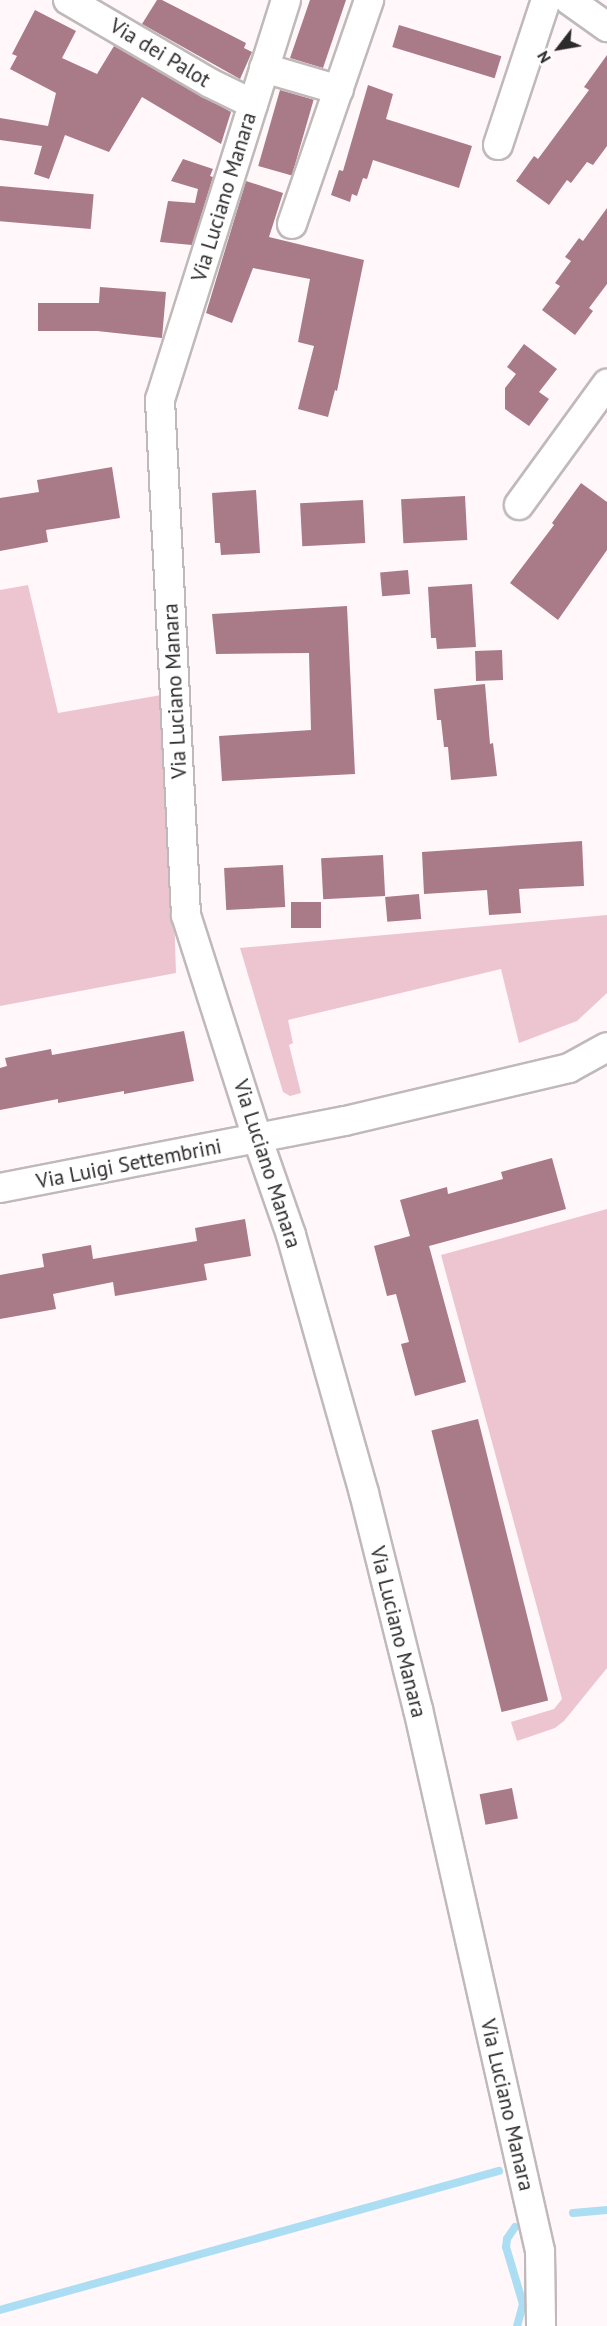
<!DOCTYPE html>
<style>
body{margin:0}
#map{position:relative;width:607px;height:2326px;overflow:hidden;background:#fff7f9;font-family:"PT Sans",sans-serif}
div>[style]{position:absolute}
.green>*{inset:0;background:#edc5d0}
.stream>*{height:8px;margin:-4px;padding:0 4px;transform-origin:4px;border-radius:4px;background:#abdef3}
.building>*{inset:0;background:#a97a87;transform-origin:0 0}
.roads{filter:drop-shadow(2px 0 #c0b9ba) drop-shadow(-2px 0 #c0b9ba) drop-shadow(0 2px #c0b9ba) drop-shadow(0 -2px #c0b9ba)}
.street>*{height:28px;margin:-14px;padding:0 14px;transform-origin:14px;border-radius:14px;background:#fff}
span{translate:-50% -50%;white-space:nowrap;text-align:center;line-height:1.15;-webkit-text-stroke:4.5px #fff;paint-order:stroke}
.street-label{font-size:21px;color:#2c2a2a}
.north{position:absolute;left:529px;top:18px;width:60px;height:60px;-webkit-text-stroke:4px #fff;paint-order:stroke;rotate:239deg;font-size:16px;font-weight:700;line-height:24px;text-align:center;color:#2c2a2a}
.north::after{content:'';display:block;margin:auto;width:21px;height:27px;background:#2c2a2a;clip-path:polygon(50% 0,100% 100%,50% 72%,0 100%)}
</style>
<div id="map">
<div class="green">
<div style="clip-path:polygon(28px 585px,58px 713px,167px 694px,176px 973px,0 1006px,0 590px)"></div>
<div style="clip-path:polygon(607px 915px,607px 993px,577px 1021px,519px 1043px,501px 969px,288px 1020px,293px 1043px,289px 1045px,301px 1093px,290px 1096px,283px 1092px,240px 948px)"></div>
<div style="clip-path:polygon(607px 1209px,607px 1668px,564px 1721px,555px 1728px,517px 1741px,511px 1722px,554px 1709px,562px 1699px,441px 1255px)"></div>
</div>
<div class="stream">
<div style="left:573px;top:2213px;width:34px;rotate:-5deg"></div>
<div style="left:515px;top:2227px;width:14px;rotate:124deg"></div>
<div style="left:507px;top:2239px;width:8px;rotate:97deg"></div>
<div style="left:506px;top:2247px;width:59px;rotate:73.4deg"></div>
<div style="left:523px;top:2304px;width:23px;rotate:105deg"></div>
<div style="left:0;top:2310px;width:518px;rotate:-15.57deg"></div>
</div>
<div class="building">
<div style="clip-path:polygon(157px 0,162px 0,246px 43px,244px 48px,252px 52px,240px 79px,142px 24px)"></div>
<div style="clip-path:polygon(310px 0,346px 0,323px 68px,290px 58px)"></div>
<div style="clip-path:polygon(35px 10px,76px 31px,62px 58px,97px 74px,114px 46px,231px 112px,221px 144px,142px 97px,109px 152px,65px 135px,49px 179px,34px 174px,42px 146px,0 140px,0 118px,48px 126px,56px 93px,10px 69px,17px 56px,12px 54px)"></div>
<div style="left:399px;top:25px;width:107px;height:23px;rotate:17deg"></div>
<div style="clip-path:polygon(607px 55px,607px 146px,593px 165px,587px 162px,571px 183px,567px 180px,549px 205px,516px 181px,534px 156px,538px 159px,589px 90px,584px 87px)"></div>
<div style="clip-path:polygon(368px 85px,393px 94px,386px 119px,472px 146px,459px 188px,373px 160px,367px 179px,363px 178px,357px 196px,352px 194px,350px 202px,331px 195px,339px 170px,343px 171px)"></div>
<div style="left:280px;top:90px;width:35px;height:79px;rotate:16deg"></div>
<div style="clip-path:polygon(183px 159px,213px 169px,210px 176px,213px 177px,192px 245px,160px 242px,168px 201px,195px 203px,198px 189px,171px 181px)"></div>
<div style="clip-path:polygon(246px 181px,283px 193px,269px 237px,364px 260px,337px 391px,335px 390px,328px 417px,298px 409px,314px 346px,298px 342px,310px 279px,253px 268px,232px 323px,206px 313px)"></div>
<div style="left:0;top:186px;width:94px;height:35px;rotate:5deg"></div>
<div style="clip-path:polygon(607px 208px,607px 284px,589px 308px,593px 311px,575px 335px,542px 310px,560px 286px,555px 283px,571px 261px,565px 257px,579px 238px,583px 241px)"></div>
<div style="clip-path:polygon(100px 287px,166px 292px,162px 338px,97px 331px,38px 331px,38px 303px,99px 303px)"></div>
<div style="clip-path:polygon(524px 344px,557px 369px,539px 392px,549px 399px,529px 426px,505px 409px,505px 388px,516px 374px,507px 367px)"></div>
<div style="clip-path:polygon(112px 467px,120px 518px,46px 530px,48px 542px,0 551px,0 498px,39px 492px,37px 480px)"></div>
<div style="clip-path:polygon(581px 483px,607px 502px,607px 550px,558px 620px,510px 583px,554px 525px,552px 523px)"></div>
<div style="clip-path:polygon(256px 490px,260px 553px,221px 555px,220px 543px,215px 543px,212px 493px)"></div>
<div style="left:465px;top:496px;width:44px;height:64px;rotate:87deg"></div>
<div style="left:363px;top:500px;width:43px;height:63px;rotate:87deg"></div>
<div style="left:408px;top:570px;width:24px;height:28px;rotate:85deg"></div>
<div style="clip-path:polygon(472px 584px,476px 647px,437px 649px,436px 638px,431px 638px,428px 587px)"></div>
<div style="clip-path:polygon(347px 606px,355px 774px,222px 781px,219px 736px,311px 730px,309px 653px,216px 654px,212px 614px)"></div>
<div style="left:502px;top:650px;width:30px;height:27px;rotate:88deg"></div>
<div style="clip-path:polygon(485px 684px,490px 744px,493px 743px,497px 776px,451px 780px,448px 747px,444px 747px,441px 720px,437px 720px,434px 689px)"></div>
<div style="clip-path:polygon(582px 841px,584px 886px,519px 889px,521px 913px,489px 915px,487px 890px,424px 894px,422px 852px)"></div>
<div style="left:383px;top:855px;width:41px;height:62px;rotate:87deg"></div>
<div style="left:283px;top:865px;width:42px;height:59px;rotate:87deg"></div>
<div style="left:419px;top:894px;width:25px;height:34px;rotate:85deg"></div>
<div style="left:291px;top:902px;width:30px;height:26px"></div>
<div style="clip-path:polygon(184px 1031px,194px 1081px,124px 1094px,124px 1091px,58px 1103px,58px 1099px,0 1110px,0 1068px,7px 1066px,5px 1058px,51px 1049px,52px 1055px)"></div>
<div style="clip-path:polygon(552px 1158px,566px 1209px,429px 1246px,466px 1382px,415px 1396px,401px 1344px,409px 1342px,396px 1294px,387px 1296px,374px 1246px,410px 1236px,400px 1200px,447px 1187px,448px 1194px,503px 1179px,501px 1172px)"></div>
<div style="clip-path:polygon(245px 1219px,251px 1256px,204px 1264px,207px 1280px,115px 1296px,113px 1282px,53px 1294px,56px 1309px,0 1319px,0 1275px,44px 1267px,42px 1254px,91px 1245px,93px 1259px,197px 1241px,195px 1228px)"></div>
<div style="left:478px;top:1419px;width:290px;height:48px;rotate:76deg"></div>
<div style="left:512px;top:1788px;width:31px;height:33px;rotate:79deg"></div>
</div>
<div class="roads">
<div class="street">
<div style="left:68px;top:0;width:164px;rotate:30.3deg"></div>
<div style="left:210px;top:83px;width:48px;rotate:26deg"></div>
<div style="left:286px;top:0;width:419px;rotate:107.5deg"></div>
<div style="left:160px;top:400px;width:516px;rotate:87.11deg"></div>
<div style="left:186px;top:915px;width:236px;rotate:72.3deg"></div>
<div style="left:258px;top:1140px;width:101px;rotate:70.8deg"></div>
<div style="left:291px;top:1235px;width:268px;rotate:74.2deg"></div>
<div style="left:364px;top:1493px;width:223px;rotate:76deg"></div>
<div style="left:418px;top:1709px;width:556px;rotate:77.31deg"></div>
<div style="left:540px;top:2251px;width:75px;rotate:89.2deg"></div>
<div style="left:569px;top:0;width:47px;rotate:35.4deg"></div>
<div style="left:264px;top:68px;width:78px;rotate:16.3deg"></div>
<div style="left:498px;top:145px;width:153px;rotate:-71.7deg"></div>
<div style="left:292px;top:224px;width:237px;rotate:-71deg"></div>
<div style="left:519px;top:505px;width:150px;rotate:-54deg"></div>
<div style="left:0;top:1188px;width:351px;rotate:-11deg"></div>
<div style="left:345px;top:1121px;width:230px;rotate:-13.3deg"></div>
<div style="left:569px;top:1068px;width:43px;rotate:-28.9deg"></div>
</div>
</div>
<div class="street-label">
<span style="left:160px;top:53px;rotate:31deg">Via dei Palot</span>
<span style="left:224px;top:197px;rotate:-73deg">Via Luciano Manara</span>
<span style="left:175px;top:691px;rotate:-93deg">Via Luciano Manara</span>
<span style="left:129px;top:1164px;rotate:-11deg">Via Luigi Settembrini</span>
<span style="left:267px;top:1164px;rotate:72deg">Via Luciano Manara</span>
<span style="left:398px;top:1632px;rotate:76deg">Via Luciano Manara</span>
<span style="left:507px;top:2105px;rotate:77deg">Via Luciano Manara</span>
</div>
<div class="north">N</div>
</div>
